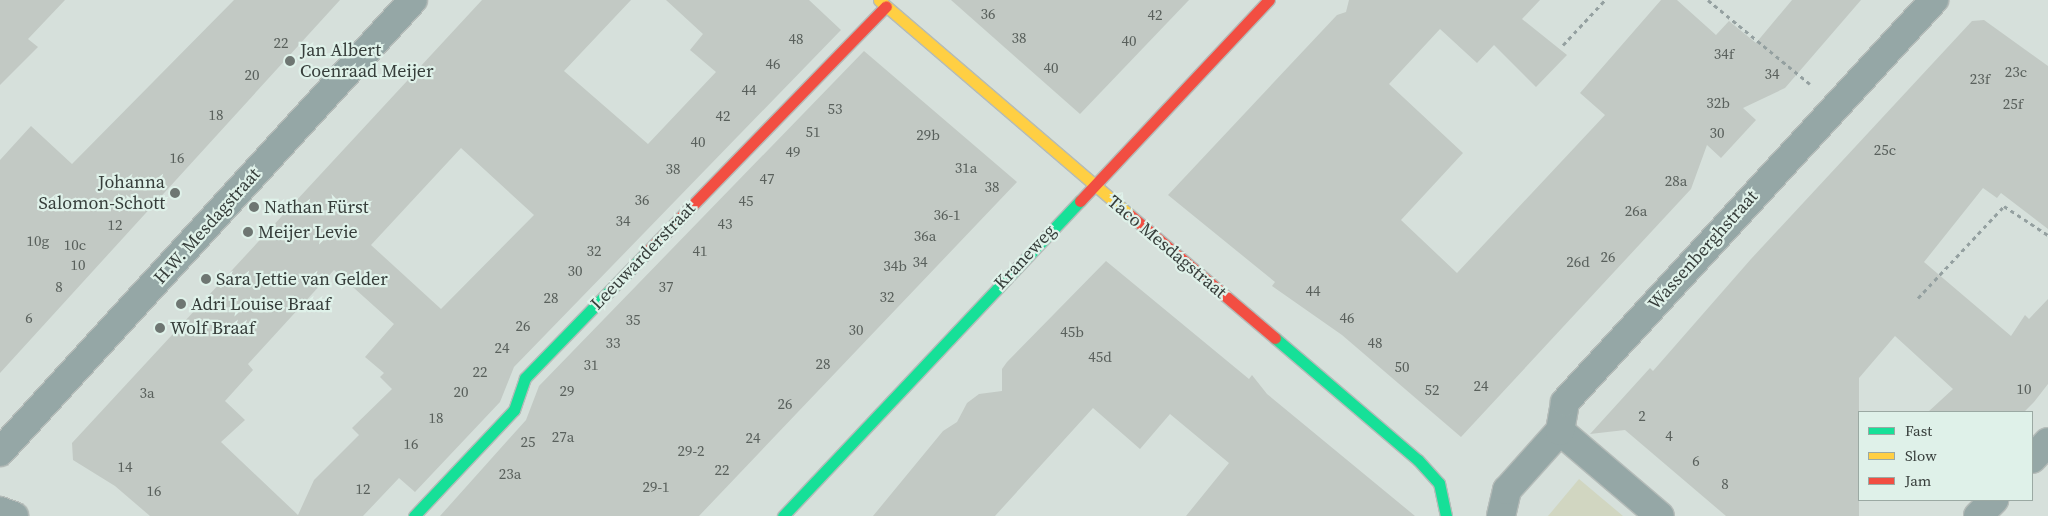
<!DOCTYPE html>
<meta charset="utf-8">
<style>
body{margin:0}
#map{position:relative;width:2048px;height:516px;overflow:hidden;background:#d6e0db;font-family:"Source Serif 4",serif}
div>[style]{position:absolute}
.green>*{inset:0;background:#d1d6c1}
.building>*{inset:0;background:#c2c9c4}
.path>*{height:3px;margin-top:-1.5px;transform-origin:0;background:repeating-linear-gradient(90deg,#94a0a0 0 4px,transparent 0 8px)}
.roads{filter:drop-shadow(1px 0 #b4bbb8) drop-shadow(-1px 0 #b4bbb8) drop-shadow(0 1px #b4bbb8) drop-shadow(0 -1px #b4bbb8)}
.street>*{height:28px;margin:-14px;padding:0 14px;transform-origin:14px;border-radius:14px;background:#95a7a6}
.fast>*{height:11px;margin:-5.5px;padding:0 5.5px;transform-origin:5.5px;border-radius:5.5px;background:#16e098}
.slow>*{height:11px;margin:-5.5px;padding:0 5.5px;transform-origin:5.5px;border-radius:5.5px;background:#ffcf43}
.jam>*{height:11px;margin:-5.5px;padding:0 5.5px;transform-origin:5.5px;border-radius:5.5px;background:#f24e42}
.dots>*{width:14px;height:14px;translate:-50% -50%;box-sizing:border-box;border:2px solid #dff1e9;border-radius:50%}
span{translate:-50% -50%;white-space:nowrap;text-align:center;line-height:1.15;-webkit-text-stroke:4.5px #dff1e9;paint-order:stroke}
.number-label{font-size:15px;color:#59605c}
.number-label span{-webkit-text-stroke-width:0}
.poi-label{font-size:18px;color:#363d3a}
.left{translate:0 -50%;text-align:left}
.right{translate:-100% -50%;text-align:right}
.street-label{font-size:18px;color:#363d3a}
.legend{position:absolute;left:1858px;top:411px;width:175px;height:90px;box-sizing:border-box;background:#dff1e9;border:1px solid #9ba9a3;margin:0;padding:6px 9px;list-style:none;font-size:15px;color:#363d3a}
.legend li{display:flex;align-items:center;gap:10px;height:25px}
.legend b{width:25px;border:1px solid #9ba9a3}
</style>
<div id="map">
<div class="green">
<div style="clip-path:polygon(1579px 479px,1623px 516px,1548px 516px)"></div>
</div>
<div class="building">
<div style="clip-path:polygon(0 0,65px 0,28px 39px,38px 47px,0 85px)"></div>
<div style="clip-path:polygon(234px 0,340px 0,0 373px,0 160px,31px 126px,72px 164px)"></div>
<div style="clip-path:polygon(evenodd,482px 0,631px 0,564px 71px,648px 144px,716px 72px,690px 50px,703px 34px,666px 0,809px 0,841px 30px,514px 367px,500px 402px,415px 492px,399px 478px,363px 516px,150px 516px,115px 486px,73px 460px,72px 443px,482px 0,461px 148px,534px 215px,441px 309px,371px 245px,461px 148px,482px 0,334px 270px,394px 324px,365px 357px,384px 373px,380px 377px,392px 389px,352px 428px,359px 435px,314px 480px,298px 515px,221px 442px,245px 420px,225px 401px,253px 370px,248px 364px,334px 270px)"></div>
<div style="clip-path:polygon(951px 0,1189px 0,1080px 114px)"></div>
<div style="clip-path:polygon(1349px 0,1540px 0,1522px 19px,1567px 55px,1536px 87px,1494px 45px,1477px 63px,1440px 29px,1389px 84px,1463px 153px,1401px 220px,1457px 273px,1605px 115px,1580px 93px,1661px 0,1677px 0,1716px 35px,1729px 21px,1756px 43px,1792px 0,1861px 0,1785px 88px,1743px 108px,1756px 120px,1721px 158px,1707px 145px,1691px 189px,1461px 437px,1342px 335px,1272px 286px,1275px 282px,1168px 195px,1337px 15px,1346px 12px)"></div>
<div style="clip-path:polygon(1984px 20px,2048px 66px,2048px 229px,2001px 193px,1997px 198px,1983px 188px,1924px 262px,2011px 336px,2025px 315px,2029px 319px,2048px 299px,2048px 384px,2034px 402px,2024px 412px,1928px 412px,1953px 389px,1895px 336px,1859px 378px,1859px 516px,1726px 516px,1625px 430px,1590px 434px,1650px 368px,1653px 371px,1751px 259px,1972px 21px)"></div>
<div style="clip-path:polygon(864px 51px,1017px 182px,699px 516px,440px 516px,526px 420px,539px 386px)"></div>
<div style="clip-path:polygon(1106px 261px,1249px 379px,1252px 375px,1267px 394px,1415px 516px,1186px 516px,1229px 463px,1170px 414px,1140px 449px,1093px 408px,995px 516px,873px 516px,943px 431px,957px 422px,967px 403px,979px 394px,1002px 391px,1002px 369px,1007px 362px)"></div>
</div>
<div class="path">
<div style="left:1708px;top:0;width:132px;rotate:39.5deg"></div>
<div style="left:1563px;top:45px;width:62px;rotate:-47deg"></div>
<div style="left:1918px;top:298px;width:126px;rotate:-46.9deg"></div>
<div style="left:2004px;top:206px;width:53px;rotate:33.4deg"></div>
</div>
<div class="roads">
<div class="street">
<div style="left:1560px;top:431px;width:131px;rotate:40.4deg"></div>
<div style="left:0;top:452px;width:612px;rotate:-47.58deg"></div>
<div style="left:2032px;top:459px;width:23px;rotate:-47deg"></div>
<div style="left:0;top:511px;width:15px;rotate:20deg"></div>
<div style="left:1501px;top:516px;width:27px;rotate:-77deg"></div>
<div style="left:1507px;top:490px;width:79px;rotate:-48.1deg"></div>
<div style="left:1560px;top:431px;width:29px;rotate:-80deg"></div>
<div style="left:1565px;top:402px;width:546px;rotate:-47.45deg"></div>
<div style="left:1978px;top:516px;width:23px;rotate:-45deg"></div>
</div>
<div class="fast">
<div style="left:1275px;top:338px;width:188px;rotate:40.5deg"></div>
<div style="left:1418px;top:460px;width:31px;rotate:48deg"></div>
<div style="left:1439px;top:483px;width:34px;rotate:78deg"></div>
<div style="left:414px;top:516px;width:146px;rotate:-46.7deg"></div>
<div style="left:514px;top:410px;width:34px;rotate:-71deg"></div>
<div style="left:525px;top:378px;width:174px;rotate:-45.9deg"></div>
<div style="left:783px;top:516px;width:433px;rotate:-46.7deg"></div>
</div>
<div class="slow">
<div style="left:879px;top:0;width:330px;rotate:40.6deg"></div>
</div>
<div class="jam">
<div style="left:1080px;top:201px;width:276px;rotate:-46.8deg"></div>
<div style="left:1130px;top:215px;width:190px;rotate:40.3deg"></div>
<div style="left:646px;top:253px;width:344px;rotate:-45.8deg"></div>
</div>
</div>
<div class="dots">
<div style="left:290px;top:61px;background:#6e7672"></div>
<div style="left:175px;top:193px;background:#6e7672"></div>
<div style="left:254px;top:207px;background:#6e7672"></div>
<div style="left:248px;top:232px;background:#6e7672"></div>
<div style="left:206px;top:279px;background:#6e7672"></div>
<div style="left:181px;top:304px;background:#6e7672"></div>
<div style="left:160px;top:328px;background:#6e7672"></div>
</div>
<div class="number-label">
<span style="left:988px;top:14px">36</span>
<span style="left:1155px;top:15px">42</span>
<span style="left:1019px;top:38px">38</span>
<span style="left:796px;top:39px">48</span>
<span style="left:1129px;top:41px">40</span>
<span style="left:281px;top:43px">22</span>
<span style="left:1724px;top:54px">34f</span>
<span style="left:773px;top:64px">46</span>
<span style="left:1051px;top:68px">40</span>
<span style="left:2016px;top:72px">23c</span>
<span style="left:1772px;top:74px">34</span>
<span style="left:252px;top:75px">20</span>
<span style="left:1980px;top:79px">23f</span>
<span style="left:749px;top:90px">44</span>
<span style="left:1718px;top:103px">32b</span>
<span style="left:2013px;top:104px">25f</span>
<span style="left:835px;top:109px">53</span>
<span style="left:216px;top:115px">18</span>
<span style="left:723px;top:116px">42</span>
<span style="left:813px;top:132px">51</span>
<span style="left:1717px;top:133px">30</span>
<span style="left:928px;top:135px">29b</span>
<span style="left:698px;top:142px">40</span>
<span style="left:1885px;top:150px">25c</span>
<span style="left:793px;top:152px">49</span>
<span style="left:177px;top:158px">16</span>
<span style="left:966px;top:168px">31a</span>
<span style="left:673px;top:169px">38</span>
<span style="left:767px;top:179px">47</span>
<span style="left:1676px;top:181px">28a</span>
<span style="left:992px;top:187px">38</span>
<span style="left:642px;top:200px">36</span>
<span style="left:746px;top:201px">45</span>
<span style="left:1636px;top:211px">26a</span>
<span style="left:947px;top:215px">36-1</span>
<span style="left:623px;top:221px">34</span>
<span style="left:725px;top:224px">43</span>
<span style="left:115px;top:225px">12</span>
<span style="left:925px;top:236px">36a</span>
<span style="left:38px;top:241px">10g</span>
<span style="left:75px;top:245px">10c</span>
<span style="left:594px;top:251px">32</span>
<span style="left:700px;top:251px">41</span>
<span style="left:1608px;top:257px">26</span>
<span style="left:920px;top:262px">34</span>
<span style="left:1578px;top:262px">26d</span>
<span style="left:78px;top:265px">10</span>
<span style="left:895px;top:266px">34b</span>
<span style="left:575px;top:271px">30</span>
<span style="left:59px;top:287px">8</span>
<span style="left:666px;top:287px">37</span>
<span style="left:1313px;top:291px">44</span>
<span style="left:887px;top:297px">32</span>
<span style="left:551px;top:298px">28</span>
<span style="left:29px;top:318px">6</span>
<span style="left:1347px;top:318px">46</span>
<span style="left:633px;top:320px">35</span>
<span style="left:523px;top:326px">26</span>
<span style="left:856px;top:330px">30</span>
<span style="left:1072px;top:332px">45b</span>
<span style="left:613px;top:343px">33</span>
<span style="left:1375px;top:343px">48</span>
<span style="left:502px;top:348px">24</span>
<span style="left:1100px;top:357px">45d</span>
<span style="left:823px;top:364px">28</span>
<span style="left:591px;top:365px">31</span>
<span style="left:1402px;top:367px">50</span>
<span style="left:480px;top:372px">22</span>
<span style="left:1481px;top:386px">24</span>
<span style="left:2024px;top:389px">10</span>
<span style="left:1432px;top:390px">52</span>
<span style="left:567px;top:391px">29</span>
<span style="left:461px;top:392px">20</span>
<span style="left:147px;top:393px">3a</span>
<span style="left:785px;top:404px">26</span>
<span style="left:1642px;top:416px">2</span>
<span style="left:436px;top:418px">18</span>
<span style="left:1669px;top:436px">4</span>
<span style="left:563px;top:437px">27a</span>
<span style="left:753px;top:438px">24</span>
<span style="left:528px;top:442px">25</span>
<span style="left:411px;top:444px">16</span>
<span style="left:691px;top:451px">29-2</span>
<span style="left:1696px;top:461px">6</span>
<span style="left:125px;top:467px">14</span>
<span style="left:722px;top:470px">22</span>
<span style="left:510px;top:474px">23a</span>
<span style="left:1725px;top:484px">8</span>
<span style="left:656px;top:487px">29-1</span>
<span style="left:363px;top:489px">12</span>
<span style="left:154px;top:491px">16</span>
</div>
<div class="poi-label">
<span class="left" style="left:300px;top:61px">Jan Albert<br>Coenraad Meijer</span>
<span class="right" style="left:165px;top:193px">Johanna<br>Salomon-Schott</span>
<span class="left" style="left:264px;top:207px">Nathan Fürst</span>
<span class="left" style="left:258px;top:232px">Meijer Levie</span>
<span class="left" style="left:216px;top:279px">Sara Jettie van Gelder</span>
<span class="left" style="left:191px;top:304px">Adri Louise Braaf</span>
<span class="left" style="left:170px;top:328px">Wolf Braaf</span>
</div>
<div class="street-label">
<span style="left:207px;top:226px;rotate:-48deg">H.W. Mesdagstraat</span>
<span style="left:1167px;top:247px;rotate:40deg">Taco Mesdagstraat</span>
<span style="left:1703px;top:250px;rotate:-48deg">Wassenberghstraat</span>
<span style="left:643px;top:256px;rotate:-46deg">Leeuwarderstraat</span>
<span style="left:1025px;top:257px;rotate:-47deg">Kraneweg</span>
</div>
<ul class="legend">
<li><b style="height:6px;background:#16e098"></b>Fast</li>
<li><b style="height:6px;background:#ffcf43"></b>Slow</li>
<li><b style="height:6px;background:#f24e42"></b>Jam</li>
</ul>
</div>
